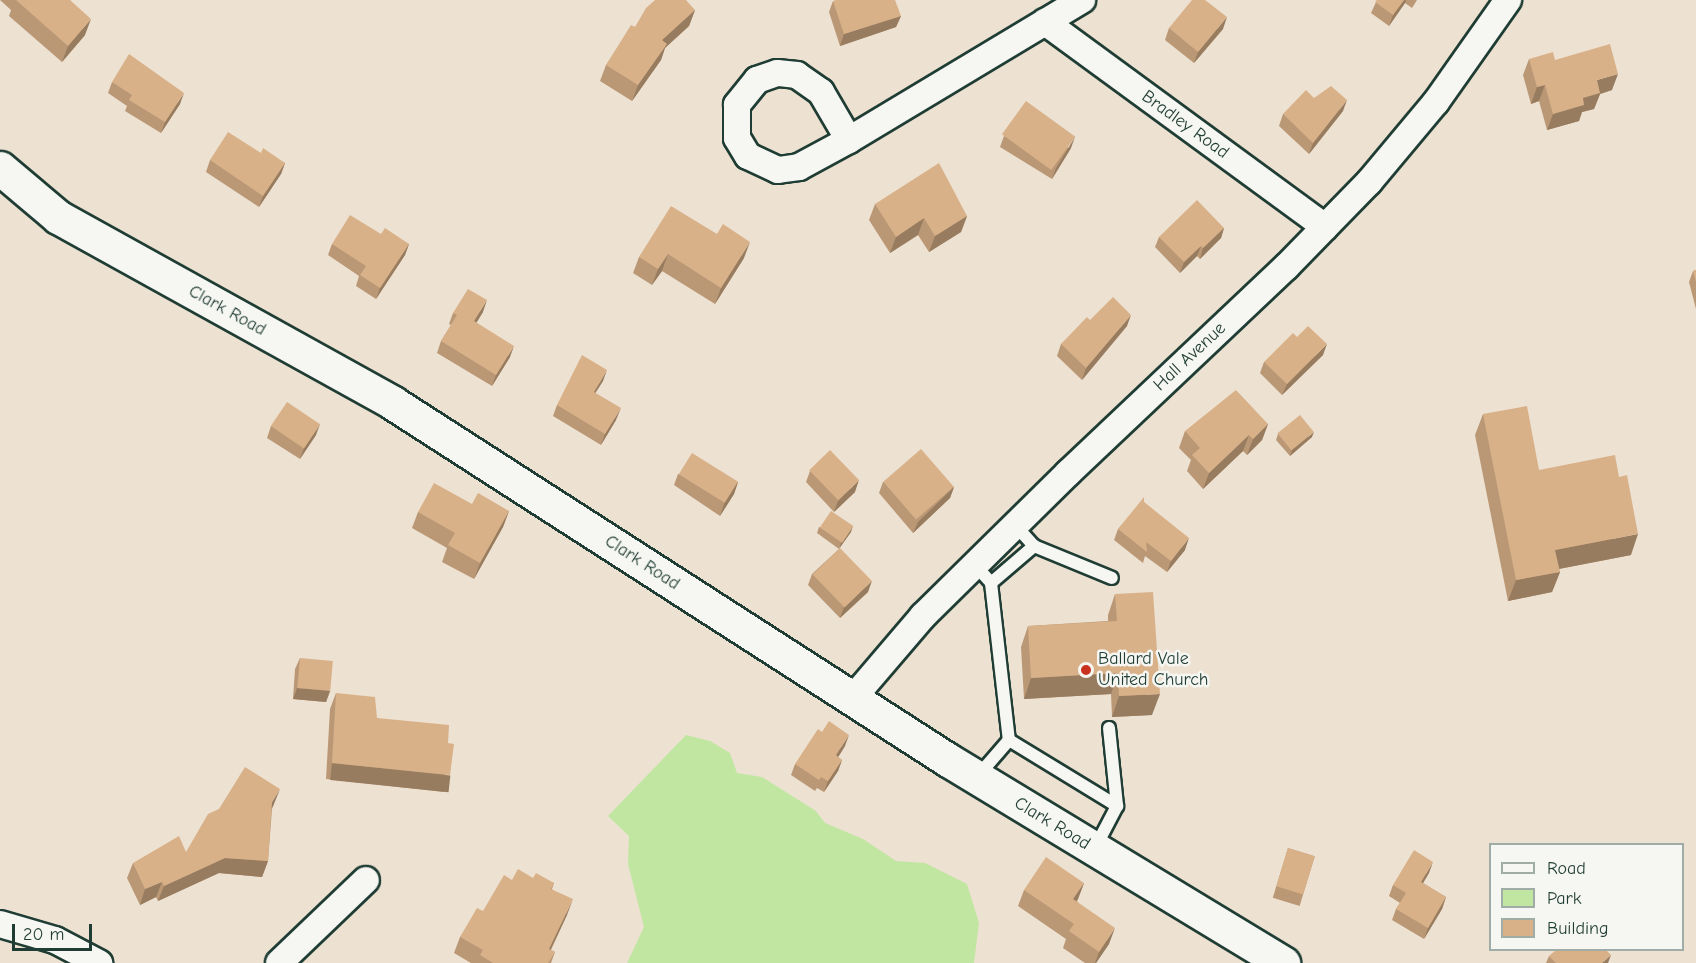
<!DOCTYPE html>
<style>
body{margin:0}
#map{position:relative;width:1696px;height:963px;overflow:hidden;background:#ede1d2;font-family:"Comic Neue",sans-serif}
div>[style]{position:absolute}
.green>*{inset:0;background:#c0e6a1}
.roads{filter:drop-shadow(2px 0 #1f3d34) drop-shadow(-2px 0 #1f3d34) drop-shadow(0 2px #1f3d34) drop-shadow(0 -2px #1f3d34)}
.service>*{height:12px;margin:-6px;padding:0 6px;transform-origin:6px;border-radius:6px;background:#f6f6f2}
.minor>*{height:26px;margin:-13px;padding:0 13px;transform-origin:13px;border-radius:13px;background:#f6f6f2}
.secondary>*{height:33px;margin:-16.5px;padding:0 16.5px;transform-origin:16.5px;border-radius:16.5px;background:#f6f6f2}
.wall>*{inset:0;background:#ba9876;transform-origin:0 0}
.shaded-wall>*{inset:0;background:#977c60;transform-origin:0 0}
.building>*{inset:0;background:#d8b189;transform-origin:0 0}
.dots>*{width:16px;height:16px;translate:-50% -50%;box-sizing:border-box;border:3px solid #f6f6f2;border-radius:50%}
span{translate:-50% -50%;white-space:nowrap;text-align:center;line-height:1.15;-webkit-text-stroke:5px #f6f6f2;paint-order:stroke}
.street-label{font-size:18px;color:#1f3d34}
.poi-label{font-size:18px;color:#1f3d34}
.left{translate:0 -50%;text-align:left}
.legend{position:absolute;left:1489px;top:843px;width:195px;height:108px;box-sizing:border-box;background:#f6f6f2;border:2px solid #a0aca6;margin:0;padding:8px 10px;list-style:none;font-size:18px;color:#1f3d34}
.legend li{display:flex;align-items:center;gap:12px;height:30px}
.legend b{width:30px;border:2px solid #a0aca6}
.scale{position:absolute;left:12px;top:924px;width:80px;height:27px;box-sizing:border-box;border:3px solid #1f3d34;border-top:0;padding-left:8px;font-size:18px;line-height:21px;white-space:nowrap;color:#1f3d34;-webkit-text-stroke:4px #f6f6f2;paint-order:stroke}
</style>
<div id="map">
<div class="green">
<div style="clip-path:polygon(686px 735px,710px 741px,730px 753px,737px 773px,762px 777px,816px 811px,825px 823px,863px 839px,896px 861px,925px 863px,967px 884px,979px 923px,974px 963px,627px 963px,644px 927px,628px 864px,629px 836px,608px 816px)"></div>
</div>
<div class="roads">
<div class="service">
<div style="left:1034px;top:546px;width:84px;rotate:22.3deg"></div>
<div style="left:975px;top:565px;width:24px;rotate:48deg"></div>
<div style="left:991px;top:583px;width:158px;rotate:83.5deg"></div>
<div style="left:1009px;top:740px;width:49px;rotate:130.9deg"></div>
<div style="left:991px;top:583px;width:57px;rotate:-40.7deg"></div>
<div style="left:1034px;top:546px;width:28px;rotate:-132deg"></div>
<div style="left:1109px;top:728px;width:78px;rotate:84.1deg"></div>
<div style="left:1009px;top:740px;width:127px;rotate:31.4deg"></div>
<div style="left:1117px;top:806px;width:47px;rotate:117.6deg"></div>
</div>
<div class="minor">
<div style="left:1045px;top:22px;width:347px;rotate:36.2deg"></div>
<div style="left:849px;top:140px;width:56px;rotate:-120.3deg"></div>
<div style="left:821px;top:92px;width:29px;rotate:-145deg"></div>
<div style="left:797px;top:75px;width:20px;rotate:-174deg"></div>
<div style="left:777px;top:73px;width:21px;rotate:161deg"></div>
<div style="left:757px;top:80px;width:32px;rotate:129deg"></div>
<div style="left:737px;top:105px;width:33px;rotate:90deg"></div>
<div style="left:737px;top:138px;width:21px;rotate:59deg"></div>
<div style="left:748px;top:156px;width:33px;rotate:25deg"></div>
<div style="left:778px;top:170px;width:21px;rotate:-8deg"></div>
<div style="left:799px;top:167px;width:57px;rotate:-28.4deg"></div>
<div style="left:849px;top:140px;width:272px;rotate:-31deg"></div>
<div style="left:853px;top:698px;width:108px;rotate:-49.5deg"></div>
<div style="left:923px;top:616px;width:204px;rotate:-44.6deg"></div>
<div style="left:1068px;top:473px;width:300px;rotate:-43.4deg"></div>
<div style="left:1286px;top:267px;width:119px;rotate:-45.7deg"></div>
<div style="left:1369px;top:182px;width:104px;rotate:-50.1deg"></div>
<div style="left:1436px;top:102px;width:125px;rotate:-54.8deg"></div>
<div style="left:0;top:924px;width:57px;rotate:16.2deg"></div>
<div style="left:55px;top:940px;width:50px;rotate:27.6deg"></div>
<div style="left:279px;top:963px;width:120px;rotate:-43.7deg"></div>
</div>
<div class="secondary">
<div style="left:0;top:168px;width:76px;rotate:40.2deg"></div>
<div style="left:58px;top:217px;width:383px;rotate:29deg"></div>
<div style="left:393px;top:403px;width:660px;rotate:32.75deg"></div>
<div style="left:948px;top:760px;width:392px;rotate:31.2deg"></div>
</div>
</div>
<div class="wall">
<div style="clip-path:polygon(0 0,70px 0,85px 35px,62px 62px,9px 16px,11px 10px)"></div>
<div style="clip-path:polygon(1377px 0,1417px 0,1412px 8px,1405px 3px,1389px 26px,1371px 13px)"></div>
<div style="clip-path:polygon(833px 1px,901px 16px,896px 27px,840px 46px,829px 12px)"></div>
<div style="clip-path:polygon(695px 10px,689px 26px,665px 48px,661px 60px,632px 101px,600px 81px,606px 65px,635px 27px)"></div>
<div style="clip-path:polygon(1169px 28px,1223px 29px,1194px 63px,1165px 40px)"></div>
<div style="clip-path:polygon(1529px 59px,1555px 60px,1612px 90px,1600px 94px,1594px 109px,1582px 112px,1579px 121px,1547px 130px,1539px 101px,1531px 104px,1523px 75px)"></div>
<div style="clip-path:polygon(112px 82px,180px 104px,161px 133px,125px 111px,127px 106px,108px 93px)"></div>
<div style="clip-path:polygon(1314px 98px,1343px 111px,1309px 154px,1279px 126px,1283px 114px)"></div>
<div style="clip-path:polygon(1004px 136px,1071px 148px,1052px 179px,1000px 147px)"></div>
<div style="clip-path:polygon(261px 153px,285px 163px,281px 174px,259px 207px,206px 172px,210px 160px)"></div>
<div style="clip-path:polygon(875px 204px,967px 216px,961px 232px,929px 252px,918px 235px,890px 253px,869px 220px)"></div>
<div style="clip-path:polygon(1224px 228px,1221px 238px,1200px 259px,1197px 256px,1180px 273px,1155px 247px,1159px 237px)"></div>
<div style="clip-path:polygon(381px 234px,409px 244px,405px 255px,376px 299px,356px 286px,359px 276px,328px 255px,332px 244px)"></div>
<div style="clip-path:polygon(717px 234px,744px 258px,715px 304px,662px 271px,652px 285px,633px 273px,639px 257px)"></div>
<div style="clip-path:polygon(1696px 270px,1696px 309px,1689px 282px,1693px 271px)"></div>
<div style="clip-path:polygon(483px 312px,476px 323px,510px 357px,492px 386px,437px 353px,441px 341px,451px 325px,449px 324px,453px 313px)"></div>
<div style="clip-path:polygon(1127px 326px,1082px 380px,1057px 356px,1061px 344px)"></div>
<div style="clip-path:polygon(1323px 355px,1282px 395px,1260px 373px,1264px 362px)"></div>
<div style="clip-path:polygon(603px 381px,595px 393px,616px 420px,601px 445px,553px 416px,557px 405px)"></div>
<div style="clip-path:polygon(1483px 414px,1539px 470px,1631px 555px,1559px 569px,1560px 572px,1552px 592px,1508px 601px,1475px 435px)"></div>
<div style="clip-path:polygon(1268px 424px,1262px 440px,1247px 455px,1243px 451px,1203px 489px,1187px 471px,1191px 460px,1179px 448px,1185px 431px)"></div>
<div style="clip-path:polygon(271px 426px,316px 435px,300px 459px,267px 438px)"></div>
<div style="clip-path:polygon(1278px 434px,1312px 437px,1290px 456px,1276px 440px)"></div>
<div style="clip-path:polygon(810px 471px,855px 492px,834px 512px,806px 482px)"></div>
<div style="clip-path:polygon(678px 474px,738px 482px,734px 494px,720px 516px,674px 485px)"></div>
<div style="clip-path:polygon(883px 482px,954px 487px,950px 498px,913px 533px,879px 493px)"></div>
<div style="clip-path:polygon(1144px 502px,1185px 550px,1167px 572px,1145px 556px,1143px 563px,1114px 540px,1118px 529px)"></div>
<div style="clip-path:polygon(472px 504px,509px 511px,503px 527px,474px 579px,442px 562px,447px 548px,412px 528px,418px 512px)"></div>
<div style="clip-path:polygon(819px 527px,851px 532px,839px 548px,868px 592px,840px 618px,808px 585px,812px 574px,839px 549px,817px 533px)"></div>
<div style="clip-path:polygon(1115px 594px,1152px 715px,1112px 717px,1111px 694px,1024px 699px,1021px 647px,1028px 626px,1108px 621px,1108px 615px)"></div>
<div style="clip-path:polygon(300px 658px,330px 691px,326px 702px,293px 699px,295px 669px)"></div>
<div style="clip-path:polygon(336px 693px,377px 718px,448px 743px,444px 792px,326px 779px,330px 709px)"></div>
<div style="clip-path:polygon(845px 746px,838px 757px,842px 760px,838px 771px,824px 792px,817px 788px,815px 791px,791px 775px,795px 764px)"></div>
<div style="clip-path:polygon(274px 804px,272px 809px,268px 861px,262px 877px,219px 873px,158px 901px,156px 897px,140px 905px,127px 878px,133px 863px,186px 852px)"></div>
<div style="left:1288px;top:848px;width:28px;height:52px;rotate:17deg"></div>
<div style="clip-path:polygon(1429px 873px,1423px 883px,1446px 897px,1442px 909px,1424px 939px,1392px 920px,1396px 909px,1400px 903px,1389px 896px,1393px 885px)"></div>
<div style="clip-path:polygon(533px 878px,554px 883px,552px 889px,567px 915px,551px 950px,555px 952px,551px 963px,471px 963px,454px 953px,460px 937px,512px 880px)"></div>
<div style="clip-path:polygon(1084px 883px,1077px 901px,1109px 944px,1096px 963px,1085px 963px,1063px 948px,1066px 939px,1018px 906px,1024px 890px)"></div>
<div style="clip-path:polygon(1549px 956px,1608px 963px,1546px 963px)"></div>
</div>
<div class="shaded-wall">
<div style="clip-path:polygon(1404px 0,1406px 0,1405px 3px,1389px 26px,1393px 15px)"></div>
<div style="clip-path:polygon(695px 10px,689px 26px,665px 48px,661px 60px,632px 101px,638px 85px,662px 40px)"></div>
<div style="clip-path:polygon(901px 16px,896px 27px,840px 46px,844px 34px)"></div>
<div style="clip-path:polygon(1227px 17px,1223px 29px,1194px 63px,1198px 52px)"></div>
<div style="clip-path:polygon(91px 19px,85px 35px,62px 62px,68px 46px)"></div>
<div style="clip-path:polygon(1618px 74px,1612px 90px,1600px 94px,1594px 109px,1582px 112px,1579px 121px,1547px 130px,1553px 114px,1583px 98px,1597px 80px)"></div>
<div style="clip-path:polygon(1545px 85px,1539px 101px,1531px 104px,1537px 87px)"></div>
<div style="clip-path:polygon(184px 93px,180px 104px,161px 133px,165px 122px)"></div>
<div style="clip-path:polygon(1347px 100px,1343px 111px,1309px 154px,1313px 143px)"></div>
<div style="clip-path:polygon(1075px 137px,1071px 148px,1052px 179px,1056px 168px)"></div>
<div style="clip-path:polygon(285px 163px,281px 174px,259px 207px,263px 196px)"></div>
<div style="clip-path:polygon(967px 216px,961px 232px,929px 252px,935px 236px)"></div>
<div style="clip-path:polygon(924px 218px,918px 235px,890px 253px,896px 237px)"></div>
<div style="clip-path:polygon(1224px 228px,1221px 238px,1200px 259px,1203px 248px)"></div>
<div style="clip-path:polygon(750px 242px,744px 258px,715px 304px,721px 288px)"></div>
<div style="clip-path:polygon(409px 244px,405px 255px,376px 299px,380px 288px)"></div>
<div style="clip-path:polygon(1201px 246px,1197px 256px,1180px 273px,1184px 262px)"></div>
<div style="clip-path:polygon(668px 254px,662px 271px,652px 285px,658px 269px)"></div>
<div style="clip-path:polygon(487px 300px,483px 312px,470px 333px,474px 321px)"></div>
<div style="clip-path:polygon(1131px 315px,1127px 326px,1082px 380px,1086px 368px)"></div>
<div style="clip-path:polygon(1327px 344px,1323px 355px,1282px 395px,1287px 384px)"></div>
<div style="clip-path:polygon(514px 346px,510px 357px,492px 386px,496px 375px)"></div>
<div style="clip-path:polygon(607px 370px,603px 381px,589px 403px,594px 392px)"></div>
<div style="clip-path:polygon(621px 408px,616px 420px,601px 445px,605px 434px)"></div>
<div style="clip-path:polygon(320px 424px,316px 435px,300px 459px,304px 448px)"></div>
<div style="clip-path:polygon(1268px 424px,1262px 440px,1247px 455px,1253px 439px)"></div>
<div style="clip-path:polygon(1314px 432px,1312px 437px,1290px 456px,1292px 450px)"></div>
<div style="clip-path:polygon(1249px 435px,1243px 451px,1203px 489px,1209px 473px)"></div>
<div style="clip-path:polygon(859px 480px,855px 492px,834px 512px,838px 501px)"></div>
<div style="clip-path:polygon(738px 482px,734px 494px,720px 516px,724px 504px)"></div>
<div style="clip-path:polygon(954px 487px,950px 498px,913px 533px,918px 522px)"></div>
<div style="clip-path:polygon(509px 511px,503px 527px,474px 579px,480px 563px)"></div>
<div style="clip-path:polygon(853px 526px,851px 532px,839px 549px,841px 543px)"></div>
<div style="clip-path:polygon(1638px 534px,1631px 555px,1548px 571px,1555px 550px)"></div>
<div style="clip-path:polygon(1189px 538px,1185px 550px,1167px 572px,1171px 561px)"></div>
<div style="clip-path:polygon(1560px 572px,1552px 592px,1508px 601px,1516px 580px)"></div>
<div style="clip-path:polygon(872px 581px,868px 592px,840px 618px,844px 607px)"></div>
<div style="clip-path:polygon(1118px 673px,1111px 694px,1024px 699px,1031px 678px)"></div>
<div style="clip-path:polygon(297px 688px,330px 691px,326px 702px,293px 699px)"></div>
<div style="clip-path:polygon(1160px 694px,1152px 715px,1112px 717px,1119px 696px)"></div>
<div style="clip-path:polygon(849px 735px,845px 746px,832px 767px,836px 755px)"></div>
<div style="clip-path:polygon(842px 760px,838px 771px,824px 792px,828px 781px)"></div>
<div style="left:332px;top:763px;width:119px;height:17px;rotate:6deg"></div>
<div style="clip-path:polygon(280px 789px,274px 804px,267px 817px,272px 802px)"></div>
<div style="clip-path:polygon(225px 858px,268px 861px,262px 877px,219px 873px,158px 901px,164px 886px)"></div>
<div style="clip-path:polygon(1433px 862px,1429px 873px,1417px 893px,1421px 882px)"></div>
<div style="clip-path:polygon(162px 882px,156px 897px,140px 905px,145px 889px)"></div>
<div style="clip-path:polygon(1084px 883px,1078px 899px,1067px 915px,1073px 899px)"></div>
<div style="clip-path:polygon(1446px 897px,1442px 909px,1424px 939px,1428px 928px)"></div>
<div style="clip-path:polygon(573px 899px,567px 915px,544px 963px,549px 949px)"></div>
<div style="clip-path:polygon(1115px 928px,1109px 944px,1096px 963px,1095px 963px,1099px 952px)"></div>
<div style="clip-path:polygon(1611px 955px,1608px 963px,1602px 963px)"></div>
</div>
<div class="building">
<div style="clip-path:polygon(16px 0,70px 0,91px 19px,68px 46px)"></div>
<div style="clip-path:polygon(655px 0,686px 0,695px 10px,662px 40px,667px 44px,638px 85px,606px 65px,631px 25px,635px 27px,646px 8px)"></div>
<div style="clip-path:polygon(836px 0,895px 0,901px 16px,844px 34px,833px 1px)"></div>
<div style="clip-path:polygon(1192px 0,1205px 0,1227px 17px,1198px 52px,1169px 28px)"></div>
<div style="clip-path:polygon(1377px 0,1404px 0,1393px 15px,1375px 2px)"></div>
<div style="clip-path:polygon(1610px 44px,1618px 74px,1597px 80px,1600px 93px,1583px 98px,1584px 105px,1553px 114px,1545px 85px,1537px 87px,1529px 59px,1553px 52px,1555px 60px)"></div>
<div style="clip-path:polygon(129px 54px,184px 93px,165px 122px,129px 100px,132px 95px,112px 82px)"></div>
<div style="clip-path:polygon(1331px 86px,1347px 100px,1313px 143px,1283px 114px,1306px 90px,1314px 98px)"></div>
<div style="left:1026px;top:101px;width:61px;height:41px;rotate:36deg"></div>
<div style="clip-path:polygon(228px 132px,261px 153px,263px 148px,285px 163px,263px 196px,210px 160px)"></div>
<div style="clip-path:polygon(939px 163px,967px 216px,935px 236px,924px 218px,896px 237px,875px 204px)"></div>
<div style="clip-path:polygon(1197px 200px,1224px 228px,1203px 248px,1201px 246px,1184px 262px,1159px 237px)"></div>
<div style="clip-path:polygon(671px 206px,717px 234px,723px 224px,750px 242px,721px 288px,668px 254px,658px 269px,639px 257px)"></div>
<div style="clip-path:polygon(350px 215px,381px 234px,385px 228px,409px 244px,380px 288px,360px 275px,366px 266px,332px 244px)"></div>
<div style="clip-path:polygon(1696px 270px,1696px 282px,1693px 271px)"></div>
<div style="clip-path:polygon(468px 289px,487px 300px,474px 321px,514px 346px,496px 375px,441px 341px,457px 315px,453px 313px)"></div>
<div style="clip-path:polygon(1113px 297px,1131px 315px,1086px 368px,1061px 344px,1087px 317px,1090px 320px)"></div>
<div style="clip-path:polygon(1308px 326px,1327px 344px,1287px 384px,1264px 362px,1293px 333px,1297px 337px)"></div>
<div style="clip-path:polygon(582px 355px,607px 370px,594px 392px,621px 408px,605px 434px,557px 405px)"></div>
<div style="clip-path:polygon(1236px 390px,1268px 424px,1253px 439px,1249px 435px,1209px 473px,1192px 455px,1200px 448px,1185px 431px)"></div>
<div style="left:287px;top:402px;width:40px;height:29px;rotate:34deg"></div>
<div style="clip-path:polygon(1527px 406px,1539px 470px,1615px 455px,1619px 477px,1627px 475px,1638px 534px,1555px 550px,1560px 572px,1516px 580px,1483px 414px)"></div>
<div style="left:1300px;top:415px;width:22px;height:29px;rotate:51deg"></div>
<div style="left:921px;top:449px;width:50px;height:50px;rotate:49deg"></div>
<div style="left:830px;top:450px;width:42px;height:29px;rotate:46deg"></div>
<div style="left:692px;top:453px;width:54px;height:25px;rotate:32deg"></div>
<div style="clip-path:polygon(434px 483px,472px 504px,478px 493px,509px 511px,480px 563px,448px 545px,455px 533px,418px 512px)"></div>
<div style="clip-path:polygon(1144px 497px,1144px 502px,1189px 538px,1171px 561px,1146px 542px,1147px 552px,1118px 529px)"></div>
<div style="left:831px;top:511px;width:27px;height:20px;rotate:34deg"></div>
<div style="left:840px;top:548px;width:46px;height:38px;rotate:46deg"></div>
<div style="clip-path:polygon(1153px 592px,1160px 694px,1119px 696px,1118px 673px,1031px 678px,1028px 626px,1117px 621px,1115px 594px)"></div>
<div style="left:300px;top:658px;width:33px;height:30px;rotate:5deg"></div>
<div style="clip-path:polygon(336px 693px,375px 697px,377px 718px,449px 725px,448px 743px,454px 744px,450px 775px,332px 763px)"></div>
<div style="clip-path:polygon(829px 721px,849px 735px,836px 755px,842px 760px,828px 781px,821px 777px,819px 780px,795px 764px,818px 729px,822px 732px)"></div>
<div style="clip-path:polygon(245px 767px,280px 789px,272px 802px,268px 861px,225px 858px,164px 886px,162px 882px,145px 889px,133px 863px,179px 836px,186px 852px,208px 814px,219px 809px)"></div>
<div style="left:1288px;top:848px;width:28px;height:40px;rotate:17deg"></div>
<div style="clip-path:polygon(1414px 850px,1433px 862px,1421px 882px,1446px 897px,1428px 928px,1396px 909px,1406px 893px,1393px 885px)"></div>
<div style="clip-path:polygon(1046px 857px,1084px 883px,1073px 899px,1115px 928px,1099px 952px,1069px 931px,1074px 924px,1024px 890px)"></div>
<div style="clip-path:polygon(518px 869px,533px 878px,536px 873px,554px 883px,551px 889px,573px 899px,549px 949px,555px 952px,548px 963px,493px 963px,480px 955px,483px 950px,460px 937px,477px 908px,483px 911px,504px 875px,512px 880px)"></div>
<div style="clip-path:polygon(1556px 950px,1606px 950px,1611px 955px,1602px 963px,1556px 963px,1549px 956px)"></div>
</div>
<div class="dots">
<div style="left:1086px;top:670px;background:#c8321e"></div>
</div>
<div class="street-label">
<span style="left:1185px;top:125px;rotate:36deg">Bradley Road</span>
<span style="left:227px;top:311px;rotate:29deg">Clark Road</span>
<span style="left:1190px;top:357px;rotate:-43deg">Hall Avenue</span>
<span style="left:642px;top:563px;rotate:33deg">Clark Road</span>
<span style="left:1052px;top:824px;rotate:31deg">Clark Road</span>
</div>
<div class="poi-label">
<span class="left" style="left:1098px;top:670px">Ballard Vale<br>United Church</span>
</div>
<ul class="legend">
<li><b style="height:8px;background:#f6f6f2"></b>Road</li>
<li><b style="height:16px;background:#c0e6a1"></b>Park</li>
<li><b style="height:16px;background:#d8b189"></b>Building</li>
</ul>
<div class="scale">20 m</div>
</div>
